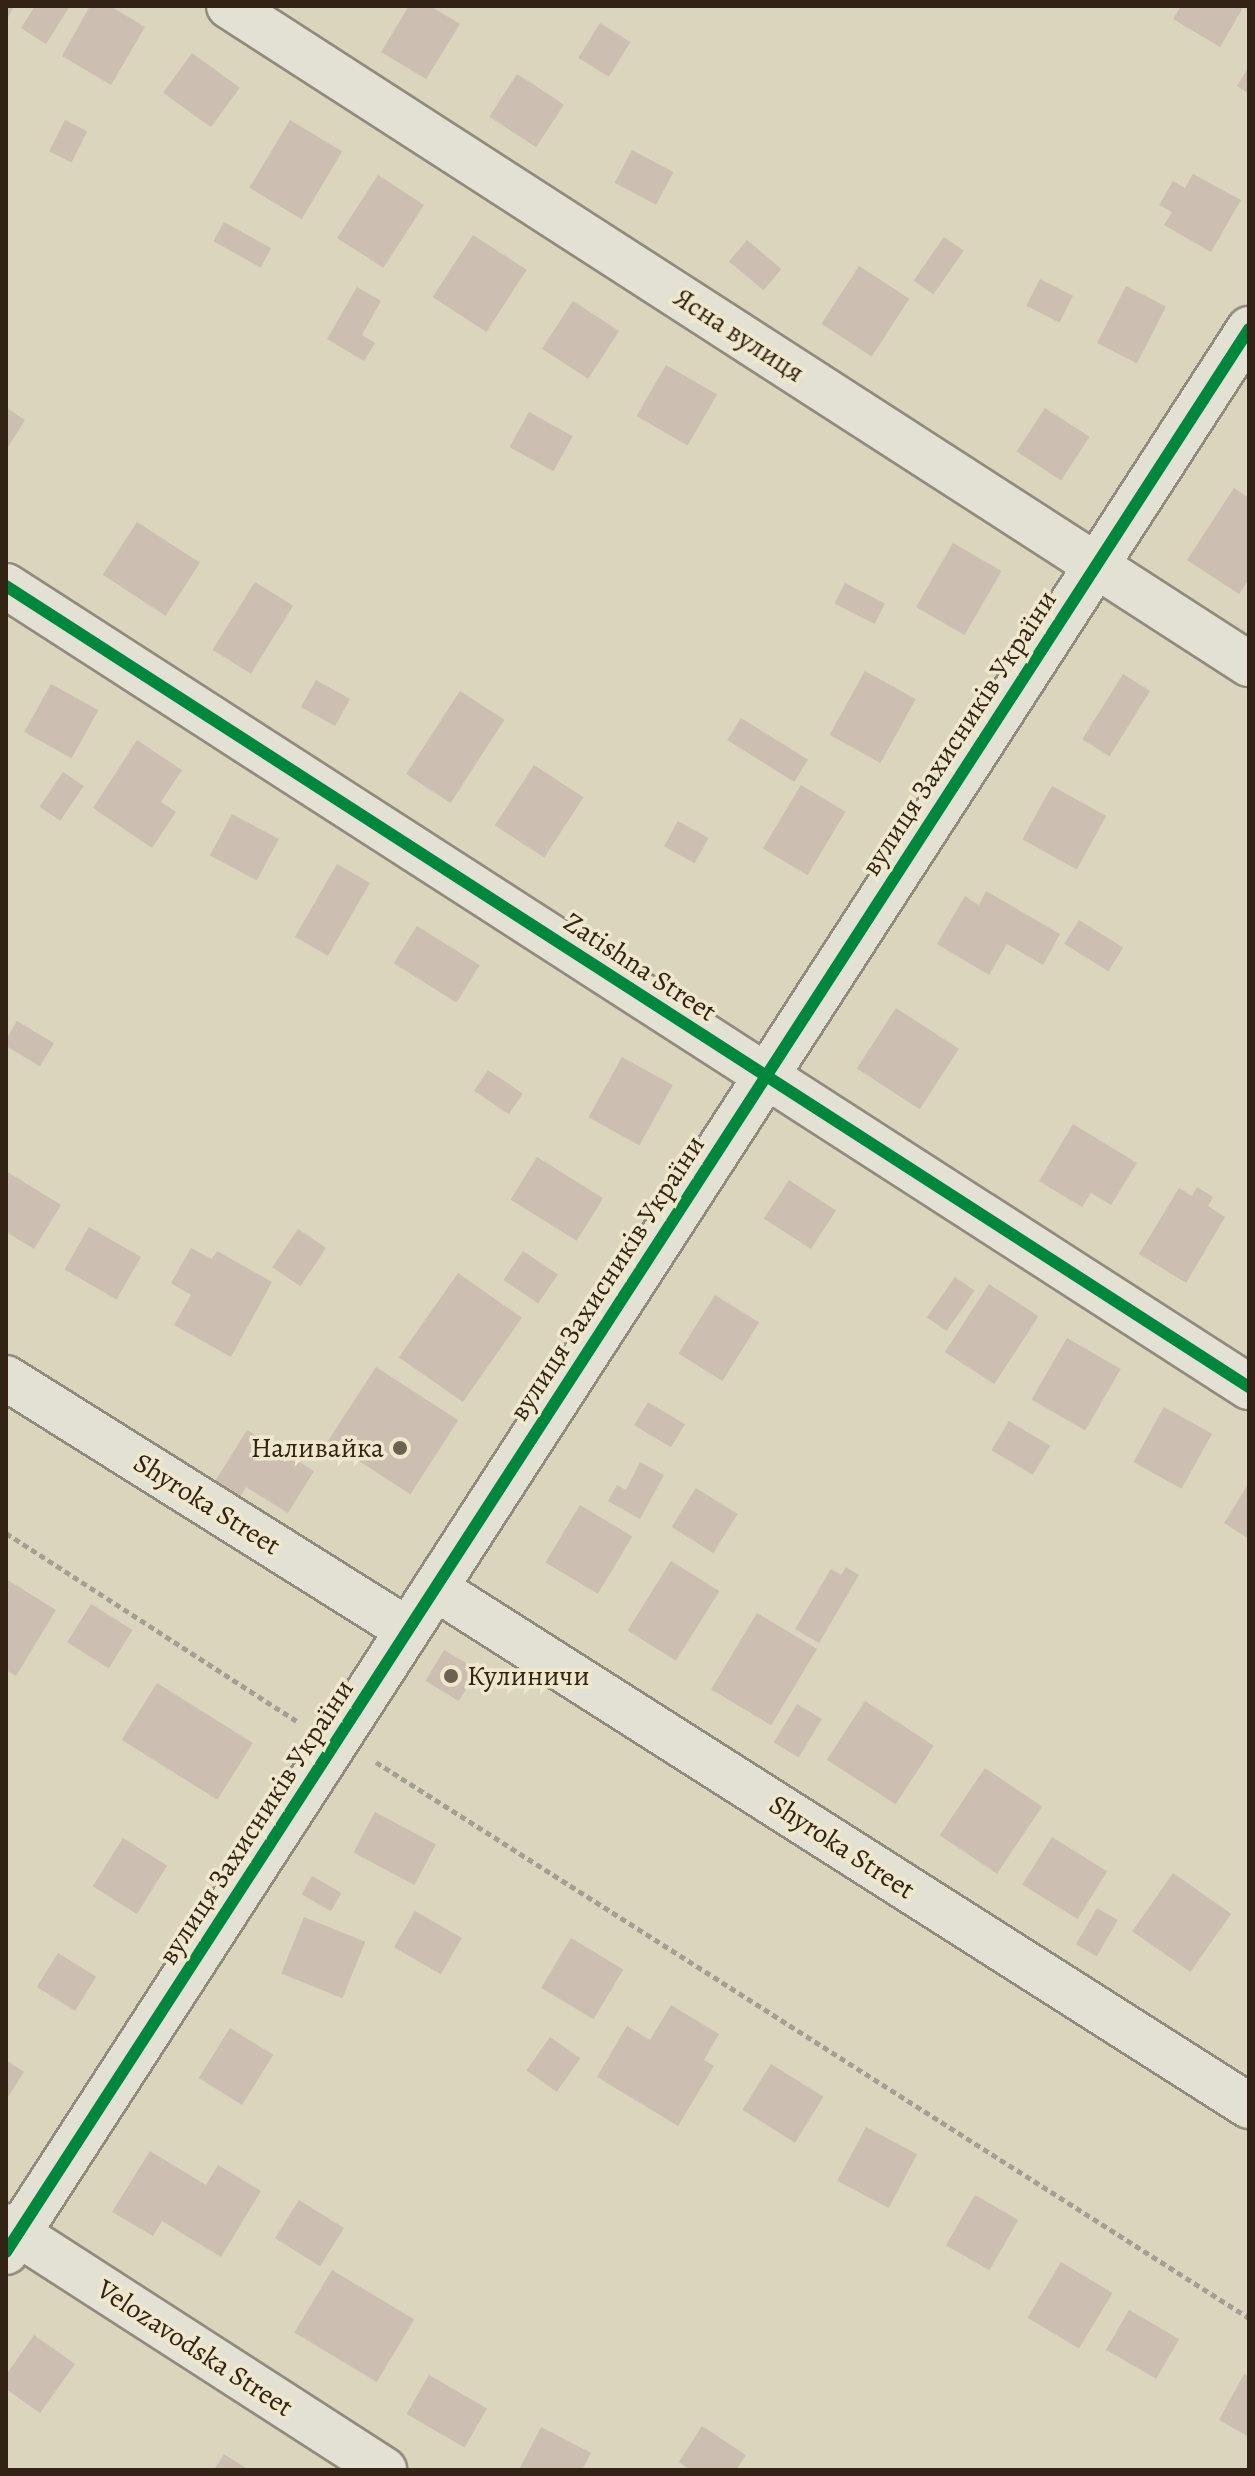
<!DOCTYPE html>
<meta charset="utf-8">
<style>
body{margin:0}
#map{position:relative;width:1255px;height:2476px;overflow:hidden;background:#dbd5be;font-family:Alegreya,serif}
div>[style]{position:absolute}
.building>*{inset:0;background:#ccbeb0;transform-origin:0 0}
.path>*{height:5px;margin-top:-2.5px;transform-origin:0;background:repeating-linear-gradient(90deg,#a39f94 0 6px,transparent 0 10px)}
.roads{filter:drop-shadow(2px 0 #918b7d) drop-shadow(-2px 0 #918b7d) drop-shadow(0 2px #918b7d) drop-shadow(0 -2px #918b7d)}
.minor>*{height:44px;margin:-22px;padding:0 22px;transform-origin:22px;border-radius:22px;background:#e3e0d4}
.cycleway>*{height:12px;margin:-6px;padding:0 6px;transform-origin:6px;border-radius:6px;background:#00873e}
.dots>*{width:22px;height:22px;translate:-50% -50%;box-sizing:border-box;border:4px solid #efe8cd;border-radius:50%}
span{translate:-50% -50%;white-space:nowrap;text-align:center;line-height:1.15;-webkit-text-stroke:7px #efe8cd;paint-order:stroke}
.street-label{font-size:28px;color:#322314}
.poi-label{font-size:28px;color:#322314}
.right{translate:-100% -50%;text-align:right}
.left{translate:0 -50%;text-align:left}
.frame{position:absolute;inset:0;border:8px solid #322314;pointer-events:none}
</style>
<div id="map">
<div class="building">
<div style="clip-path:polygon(6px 6px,14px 6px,6px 21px)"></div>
<div style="clip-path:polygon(35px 6px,70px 6px,46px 44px,21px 28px)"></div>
<div style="clip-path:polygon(90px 6px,110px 6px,145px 27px,111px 85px,62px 56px)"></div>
<div style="clip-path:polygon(409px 6px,430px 6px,460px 24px,426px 79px,381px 52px)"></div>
<div style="clip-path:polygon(1181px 6px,1244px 6px,1220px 47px,1173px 19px)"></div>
<div style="left:600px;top:23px;width:36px;height:41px;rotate:32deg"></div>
<div style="left:192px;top:53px;width:59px;height:49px;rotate:36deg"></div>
<div style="clip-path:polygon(1249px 67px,1249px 94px,1237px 86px)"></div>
<div style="left:517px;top:74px;width:56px;height:51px;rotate:33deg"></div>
<div style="left:65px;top:120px;width:25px;height:35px;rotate:27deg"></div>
<div style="left:290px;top:120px;width:61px;height:79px;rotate:31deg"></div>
<div style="left:632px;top:150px;width:47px;height:37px;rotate:28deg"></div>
<div style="clip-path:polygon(1193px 174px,1241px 200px,1211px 252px,1164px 225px,1172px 212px,1159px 205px,1173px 181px,1185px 188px)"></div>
<div style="left:378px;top:175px;width:55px;height:75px;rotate:33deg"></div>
<div style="left:224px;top:222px;width:54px;height:22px;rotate:29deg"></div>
<div style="left:473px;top:235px;width:64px;height:74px;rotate:33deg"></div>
<div style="left:944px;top:237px;width:24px;height:53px;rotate:35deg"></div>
<div style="left:747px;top:240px;width:45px;height:28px;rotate:40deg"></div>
<div style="left:859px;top:266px;width:60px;height:69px;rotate:33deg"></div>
<div style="left:1040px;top:279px;width:37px;height:30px;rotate:27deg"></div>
<div style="left:1126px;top:286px;width:45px;height:64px;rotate:27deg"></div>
<div style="clip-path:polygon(357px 287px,381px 301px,362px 335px,375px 343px,364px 361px,327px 339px)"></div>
<div style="left:573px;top:301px;width:55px;height:57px;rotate:33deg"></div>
<div style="left:666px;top:365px;width:59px;height:59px;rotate:30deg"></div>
<div style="clip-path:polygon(6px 408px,25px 420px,6px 450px)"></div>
<div style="left:1045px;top:408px;width:53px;height:52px;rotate:33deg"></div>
<div style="left:529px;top:412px;width:50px;height:40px;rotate:29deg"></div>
<div style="clip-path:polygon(1234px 488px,1249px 498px,1249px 579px,1239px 594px,1187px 560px)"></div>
<div style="left:137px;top:522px;width:75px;height:63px;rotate:33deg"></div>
<div style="left:953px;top:543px;width:56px;height:74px;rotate:30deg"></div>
<div style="left:255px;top:582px;width:45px;height:80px;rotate:32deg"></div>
<div style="left:845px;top:583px;width:45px;height:23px;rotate:27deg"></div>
<div style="left:865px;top:671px;width:58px;height:73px;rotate:29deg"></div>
<div style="left:1123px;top:674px;width:32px;height:77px;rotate:32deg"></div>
<div style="left:316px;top:680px;width:39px;height:31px;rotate:29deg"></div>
<div style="left:51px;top:684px;width:54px;height:55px;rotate:29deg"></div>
<div style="left:460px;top:691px;width:53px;height:99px;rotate:33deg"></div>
<div style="left:741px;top:718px;width:79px;height:26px;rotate:32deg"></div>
<div style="clip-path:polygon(137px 740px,182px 770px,161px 802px,176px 812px,152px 848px,93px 808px)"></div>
<div style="left:534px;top:765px;width:59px;height:72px;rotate:33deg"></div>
<div style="left:63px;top:772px;width:25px;height:42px;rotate:34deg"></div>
<div style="left:801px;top:785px;width:52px;height:74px;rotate:31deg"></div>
<div style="left:1052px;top:786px;width:62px;height:61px;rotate:29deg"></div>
<div style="left:232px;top:814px;width:53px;height:47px;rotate:28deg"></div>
<div style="left:678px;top:821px;width:35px;height:29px;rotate:29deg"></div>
<div style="left:337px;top:864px;width:38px;height:84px;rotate:30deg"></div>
<div style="clip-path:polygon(986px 891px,1060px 934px,1043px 965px,1007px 944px,989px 975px,937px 944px,965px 896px,979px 905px)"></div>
<div style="left:1079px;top:920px;width:52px;height:28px;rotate:32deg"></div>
<div style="left:417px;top:926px;width:74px;height:44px;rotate:32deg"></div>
<div style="left:896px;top:1008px;width:75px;height:72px;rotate:33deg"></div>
<div style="left:17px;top:1021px;width:43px;height:27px;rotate:31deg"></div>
<div style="left:622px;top:1057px;width:58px;height:69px;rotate:29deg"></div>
<div style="left:488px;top:1070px;width:42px;height:25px;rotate:34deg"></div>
<div style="clip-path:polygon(1073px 1124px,1137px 1163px,1111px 1205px,1091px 1193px,1082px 1207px,1039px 1181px)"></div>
<div style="left:537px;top:1157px;width:78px;height:50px;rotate:32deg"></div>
<div style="clip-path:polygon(6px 1171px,61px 1205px,34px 1249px,6px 1232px)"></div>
<div style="left:789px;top:1180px;width:56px;height:46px;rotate:33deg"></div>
<div style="clip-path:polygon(1197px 1187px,1213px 1197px,1208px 1206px,1225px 1217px,1186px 1283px,1139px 1254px,1179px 1188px,1192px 1196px)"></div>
<div style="left:89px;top:1227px;width:60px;height:49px;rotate:30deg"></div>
<div style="left:298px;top:1229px;width:34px;height:46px;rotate:34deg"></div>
<div style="clip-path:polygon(191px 1248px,212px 1259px,217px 1251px,272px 1282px,231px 1357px,174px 1325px,191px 1295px,171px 1283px)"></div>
<div style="left:523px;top:1251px;width:42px;height:35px;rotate:34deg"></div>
<div style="left:458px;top:1273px;width:78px;height:103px;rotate:35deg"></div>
<div style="left:955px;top:1277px;width:24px;height:49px;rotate:35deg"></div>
<div style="left:989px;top:1284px;width:59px;height:81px;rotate:33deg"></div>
<div style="left:715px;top:1295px;width:52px;height:69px;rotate:32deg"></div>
<div style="left:1067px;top:1338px;width:62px;height:71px;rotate:30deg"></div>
<div style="left:376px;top:1367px;width:98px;height:88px;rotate:33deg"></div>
<div style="left:648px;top:1402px;width:43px;height:27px;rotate:31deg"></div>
<div style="left:1164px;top:1407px;width:55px;height:63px;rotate:29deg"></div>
<div style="left:1009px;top:1421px;width:48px;height:34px;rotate:31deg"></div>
<div style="clip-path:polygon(247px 1430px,314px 1471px,288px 1513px,246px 1487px,239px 1499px,214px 1483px)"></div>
<div style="clip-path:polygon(640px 1462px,664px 1475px,640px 1519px,608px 1501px,617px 1485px,626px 1490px)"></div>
<div style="clip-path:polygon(1249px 1483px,1249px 1539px,1224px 1523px)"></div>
<div style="left:696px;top:1488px;width:49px;height:46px;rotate:32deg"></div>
<div style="left:580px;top:1505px;width:61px;height:67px;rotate:31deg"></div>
<div style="left:671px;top:1561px;width:57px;height:82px;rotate:32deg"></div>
<div style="clip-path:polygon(846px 1567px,859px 1575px,819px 1643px,795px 1629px,831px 1569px,841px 1575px)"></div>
<div style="clip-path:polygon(6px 1579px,56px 1610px,16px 1676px,6px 1670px)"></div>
<div style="left:91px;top:1604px;width:49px;height:45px;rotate:32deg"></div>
<div style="left:757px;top:1613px;width:70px;height:89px;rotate:31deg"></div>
<div style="left:444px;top:1650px;width:39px;height:36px;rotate:31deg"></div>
<div style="left:157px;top:1683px;width:113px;height:67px;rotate:32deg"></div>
<div style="left:865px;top:1701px;width:82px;height:70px;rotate:33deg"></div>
<div style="left:797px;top:1704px;width:29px;height:45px;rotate:31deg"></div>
<div style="left:985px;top:1768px;width:69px;height:81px;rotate:34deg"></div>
<div style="left:375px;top:1812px;width:69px;height:46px;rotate:28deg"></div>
<div style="left:1052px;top:1837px;width:65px;height:56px;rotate:32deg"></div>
<div style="left:123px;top:1838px;width:52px;height:57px;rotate:32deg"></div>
<div style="left:1173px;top:1873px;width:71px;height:71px;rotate:35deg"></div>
<div style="left:312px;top:1876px;width:34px;height:21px;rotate:30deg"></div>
<div style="left:1097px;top:1908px;width:24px;height:42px;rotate:30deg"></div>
<div style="left:415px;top:1911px;width:54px;height:42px;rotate:30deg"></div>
<div style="left:304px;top:1917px;width:66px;height:61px;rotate:22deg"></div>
<div style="left:571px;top:1938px;width:61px;height:58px;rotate:31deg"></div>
<div style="left:58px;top:1953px;width:45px;height:40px;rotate:32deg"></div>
<div style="clip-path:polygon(671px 2005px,719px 2034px,704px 2060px,714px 2066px,678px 2126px,597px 2077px,627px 2026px,650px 2040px)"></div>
<div style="left:230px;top:2028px;width:51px;height:59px;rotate:32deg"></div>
<div style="left:550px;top:2037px;width:37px;height:41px;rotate:35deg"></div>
<div style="clip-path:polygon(6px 2060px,24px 2072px,6px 2100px)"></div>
<div style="left:771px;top:2064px;width:62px;height:54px;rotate:32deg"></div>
<div style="left:866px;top:2127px;width:58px;height:61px;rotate:28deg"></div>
<div style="clip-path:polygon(150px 2151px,206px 2185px,218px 2165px,261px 2191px,221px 2257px,162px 2221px,153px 2236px,112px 2212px)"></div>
<div style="left:975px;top:2195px;width:50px;height:58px;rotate:30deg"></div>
<div style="left:299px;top:2200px;width:53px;height:45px;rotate:32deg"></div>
<div style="left:1061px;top:2262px;width:60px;height:65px;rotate:31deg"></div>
<div style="left:332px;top:2270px;width:96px;height:73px;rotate:31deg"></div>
<div style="left:1129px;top:2310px;width:58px;height:46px;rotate:30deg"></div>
<div style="clip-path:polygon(34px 2335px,75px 2364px,40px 2413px,6px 2389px,6px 2375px)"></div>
<div style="clip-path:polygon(1244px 2374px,1249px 2377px,1249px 2437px,1219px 2420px)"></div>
<div style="left:429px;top:2375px;width:67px;height:45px;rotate:30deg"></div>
<div style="clip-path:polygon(702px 2426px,746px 2455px,736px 2470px,690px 2470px,679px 2462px)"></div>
<div style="clip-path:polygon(541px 2427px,591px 2453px,582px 2470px,519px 2470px)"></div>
<div style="clip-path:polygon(224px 2454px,249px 2470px,214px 2470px)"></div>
</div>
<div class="path">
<div style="left:6px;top:1533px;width:346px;rotate:32.9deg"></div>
<div style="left:376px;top:1762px;width:1035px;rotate:32.49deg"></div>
</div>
<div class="roads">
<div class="minor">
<div style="left:229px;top:6px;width:1214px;rotate:32.83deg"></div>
<div style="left:6px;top:586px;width:1479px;rotate:32.8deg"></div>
<div style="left:6px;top:1378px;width:474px;rotate:32.1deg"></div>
<div style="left:435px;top:1588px;width:965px;rotate:32.47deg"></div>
<div style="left:6px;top:2226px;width:450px;rotate:32.8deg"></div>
<div style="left:6px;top:2252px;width:2290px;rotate:-57.12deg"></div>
</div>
</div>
<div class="cycleway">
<div style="left:6px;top:586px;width:1479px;rotate:32.8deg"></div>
<div style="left:6px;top:2252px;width:2290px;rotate:-57.12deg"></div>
</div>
<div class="dots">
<div style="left:400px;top:1448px;background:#6d6150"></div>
<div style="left:451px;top:1676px;background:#6d6150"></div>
</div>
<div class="street-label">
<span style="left:739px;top:335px;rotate:33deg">Ясна вулиця</span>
<span style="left:959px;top:733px;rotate:-57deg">вулиця Захисників України</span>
<span style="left:640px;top:967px;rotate:33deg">Zatishna Street</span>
<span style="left:607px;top:1278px;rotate:-57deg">вулиця Захисників України</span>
<span style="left:207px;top:1504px;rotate:32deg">Shyroka Street</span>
<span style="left:256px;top:1822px;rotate:-57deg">вулиця Захисників України</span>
<span style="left:842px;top:1847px;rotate:33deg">Shyroka Street</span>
<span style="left:195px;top:2348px;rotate:33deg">Velozavodska Street</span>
</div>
<div class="poi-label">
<span class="right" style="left:384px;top:1448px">Наливайка</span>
<span class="left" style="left:467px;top:1676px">Кулиничи</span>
</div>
<div class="frame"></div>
</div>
